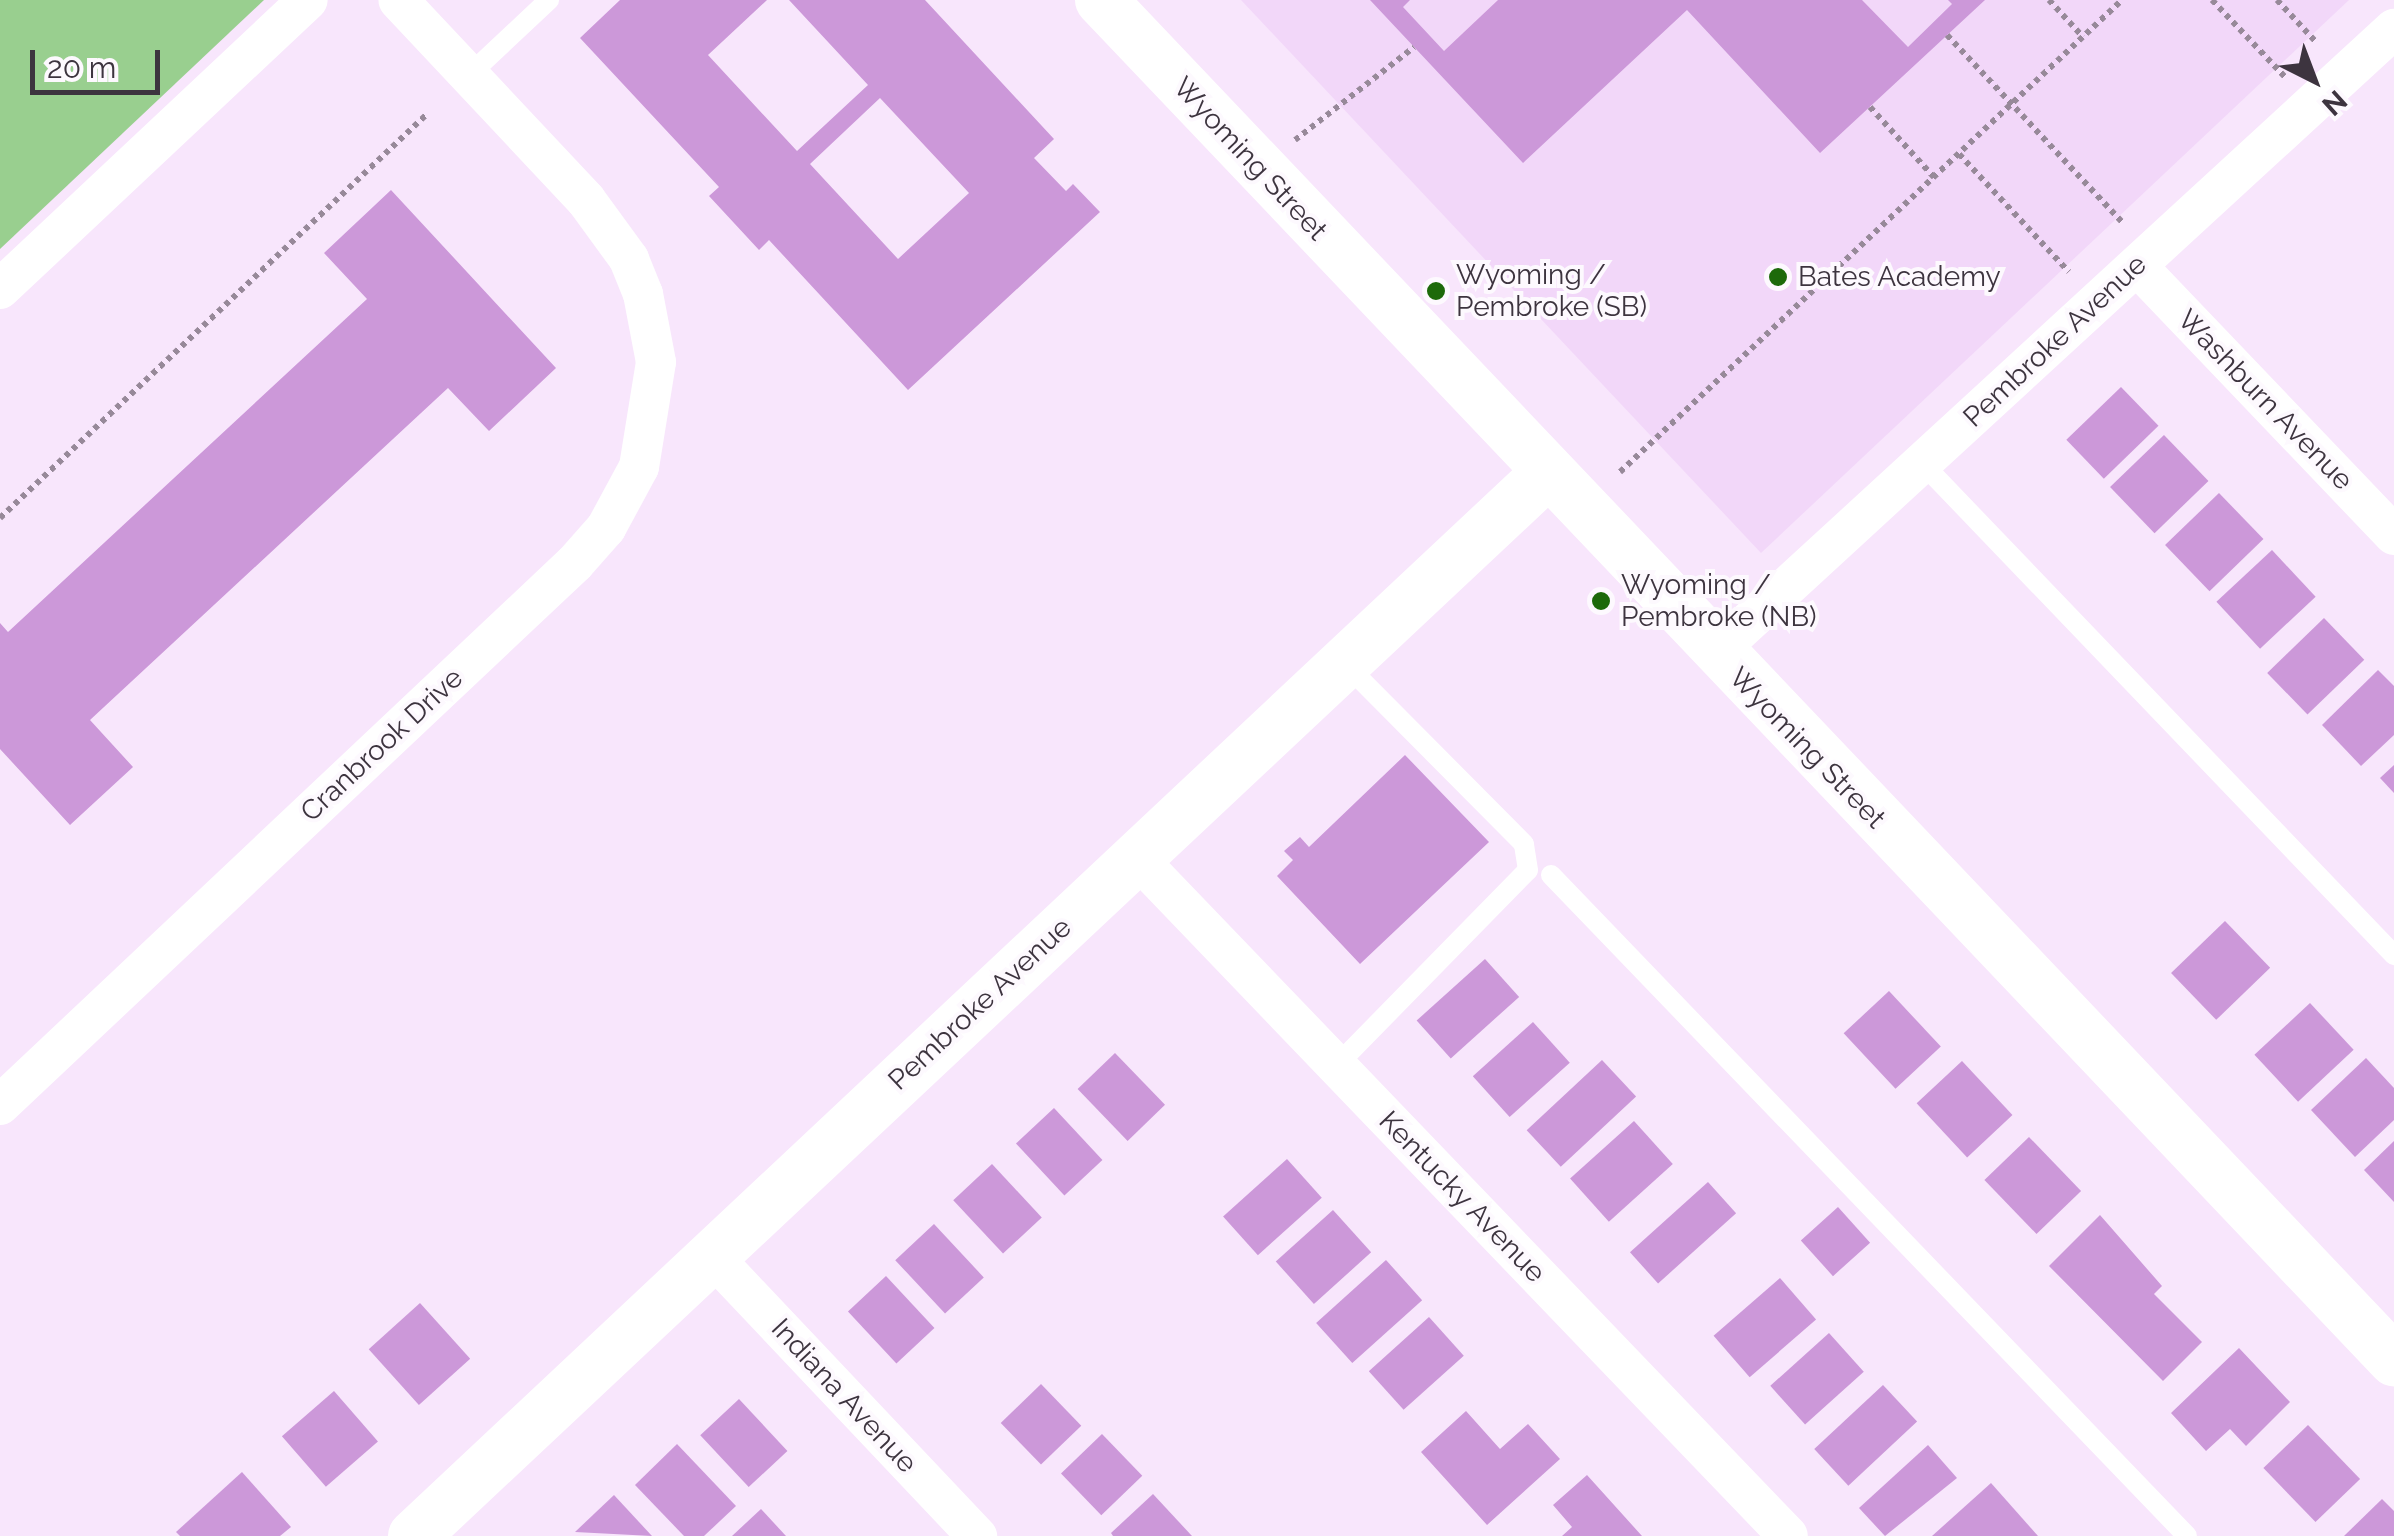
<!DOCTYPE html>
<style>
body{margin:0}
#map{position:relative;width:2394px;height:1536px;overflow:hidden;background:#f8e6fc;font-family:Raleway,sans-serif}
div>[style]{position:absolute}
.built>*{inset:0;background:#f2d7f9}
.green>*{inset:0;background:#99cf8f}
.building>*{inset:0;background:#cc98d9;transform-origin:0 0}
.path>*{height:6px;margin-top:-3px;transform-origin:0;background:repeating-linear-gradient(90deg,#978999 0 5px,transparent 0 10px)}
.service>*{height:20px;margin:-10px;padding:0 10px;transform-origin:10px;border-radius:10px;background:#fff}
.minor>*{height:40px;margin:-20px;padding:0 20px;transform-origin:20px;border-radius:20px;background:#fff}
.tertiary>*{height:52px;margin:-26px;padding:0 26px;transform-origin:26px;border-radius:26px;background:#fff}
.dots>*{width:28px;height:28px;translate:-50% -50%;box-sizing:border-box;border:5px solid #fdf9fe;border-radius:50%}
span{translate:-50% -50%;white-space:nowrap;text-align:center;line-height:1.15;-webkit-text-stroke:8px #fdf9fe;paint-order:stroke}
.street-label{font-size:28px;color:#3d343f}
.poi-label{font-size:28px;color:#3d343f}
.left{translate:0 -50%;text-align:left}
.north{position:absolute;left:2264px;top:30px;width:100px;height:100px;-webkit-text-stroke:8px #fdf9fe;paint-order:stroke;rotate:138deg;font-size:28px;font-weight:700;line-height:40px;text-align:center;color:#3d343f}
.north::after{content:'';display:block;margin:auto;width:35px;height:45px;background:#3d343f;clip-path:polygon(50% 0,100% 100%,50% 72%,0 100%)}
.scale{position:absolute;left:30px;top:50px;width:130px;height:45px;box-sizing:border-box;border:5px solid #3d343f;border-top:0;padding-left:12px;font-size:30px;line-height:35px;white-space:nowrap;color:#3d343f;-webkit-text-stroke:8px #fdf9fe;paint-order:stroke}
</style>
<div id="map">
<div class="built">
<div style="clip-path:polygon(1241px 0,2349px 0,1761px 553px)"></div>
</div>
<div class="green">
<div style="clip-path:polygon(0 0,264px 0,0 249px)"></div>
</div>
<div class="building">
<div style="clip-path:polygon(evenodd,620px 0,767px 0,708px 55px,797px 151px,868px 85px,789px 0,925px 0,1054px 139px,1034px 158px,1066px 191px,1073px 184px,1100px 212px,908px 390px,769px 240px,759px 250px,709px 196px,719px 187px,580px 38px,620px 0,880px 98px,969px 193px,898px 259px,810px 164px,880px 98px)"></div>
<div style="clip-path:polygon(1370px 0,1410px 0,1403px 7px,1444px 51px,1498px 0,1862px 0,1908px 47px,1952px 4px,1948px 0,1985px 0,1820px 153px,1687px 10px,1523px 163px)"></div>
<div style="clip-path:polygon(391px 190px,556px 368px,489px 431px,448px 388px,90px 720px,133px 767px,70px 825px,0 749px,0 623px,8px 632px,367px 299px,324px 253px)"></div>
<div style="left:2121px;top:387px;width:54px;height:76px;rotate:46deg"></div>
<div style="left:2164px;top:435px;width:64px;height:75px;rotate:46deg"></div>
<div style="left:2219px;top:493px;width:64px;height:75px;rotate:46deg"></div>
<div style="left:2272px;top:550px;width:64px;height:76px;rotate:47deg"></div>
<div style="left:2324px;top:618px;width:58px;height:79px;rotate:46deg"></div>
<div style="clip-path:polygon(2378px 670px,2394px 686px,2394px 735px,2361px 766px,2322px 725px)"></div>
<div style="clip-path:polygon(1405px 755px,1489px 842px,1360px 964px,1277px 876px,1293px 860px,1284px 851px,1300px 837px,1309px 847px)"></div>
<div style="clip-path:polygon(2394px 765px,2394px 793px,2380px 778px)"></div>
<div style="left:2225px;top:921px;width:65px;height:75px;rotate:46deg"></div>
<div style="left:1485px;top:959px;width:51px;height:92px;rotate:48deg"></div>
<div style="left:1889px;top:991px;width:76px;height:62px;rotate:47deg"></div>
<div style="left:2310px;top:1003px;width:64px;height:76px;rotate:47deg"></div>
<div style="left:1533px;top:1022px;width:55px;height:81px;rotate:48deg"></div>
<div style="left:1115px;top:1053px;width:72px;height:52px;rotate:46deg"></div>
<div style="clip-path:polygon(2366px 1058px,2394px 1088px,2394px 1120px,2355px 1157px,2311px 1110px)"></div>
<div style="left:1602px;top:1060px;width:50px;height:103px;rotate:47deg"></div>
<div style="left:1962px;top:1061px;width:74px;height:62px;rotate:47deg"></div>
<div style="left:1054px;top:1108px;width:71px;height:52px;rotate:47deg"></div>
<div style="left:1634px;top:1121px;width:58px;height:86px;rotate:48deg"></div>
<div style="left:2029px;top:1137px;width:75px;height:62px;rotate:46deg"></div>
<div style="clip-path:polygon(2394px 1141px,2394px 1202px,2364px 1170px)"></div>
<div style="left:1287px;top:1159px;width:52px;height:86px;rotate:48deg"></div>
<div style="left:992px;top:1164px;width:73px;height:53px;rotate:47deg"></div>
<div style="left:1708px;top:1182px;width:42px;height:105px;rotate:48deg"></div>
<div style="left:1838px;top:1207px;width:48px;height:50px;rotate:48deg"></div>
<div style="left:1333px;top:1210px;width:57px;height:77px;rotate:48deg"></div>
<div style="clip-path:polygon(2100px 1215px,2162px 1286px,2154px 1294px,2202px 1342px,2163px 1381px,2049px 1266px)"></div>
<div style="left:934px;top:1224px;width:73px;height:53px;rotate:47deg"></div>
<div style="left:1386px;top:1260px;width:54px;height:94px;rotate:48deg"></div>
<div style="left:886px;top:1276px;width:71px;height:52px;rotate:47deg"></div>
<div style="left:1780px;top:1278px;width:55px;height:88px;rotate:49deg"></div>
<div style="left:420px;top:1303px;width:75px;height:69px;rotate:48deg"></div>
<div style="left:1429px;top:1317px;width:52px;height:81px;rotate:48deg"></div>
<div style="left:1829px;top:1333px;width:52px;height:79px;rotate:48deg"></div>
<div style="clip-path:polygon(2239px 1348px,2290px 1402px,2246px 1446px,2230px 1429px,2206px 1451px,2171px 1413px)"></div>
<div style="left:1041px;top:1384px;width:58px;height:56px;rotate:46deg"></div>
<div style="left:1883px;top:1385px;width:50px;height:94px;rotate:47deg"></div>
<div style="left:334px;top:1391px;width:67px;height:69px;rotate:49deg"></div>
<div style="left:739px;top:1399px;width:71px;height:53px;rotate:47deg"></div>
<div style="clip-path:polygon(1466px 1411px,1500px 1449px,1528px 1424px,1560px 1459px,1487px 1525px,1421px 1452px)"></div>
<div style="left:2308px;top:1425px;width:75px;height:62px;rotate:46deg"></div>
<div style="left:1102px;top:1434px;width:58px;height:57px;rotate:46deg"></div>
<div style="clip-path:polygon(677px 1444px,736px 1506px,704px 1536px,684px 1536px,635px 1485px)"></div>
<div style="clip-path:polygon(1928px 1445px,1957px 1478px,1885px 1536px,1859px 1508px)"></div>
<div style="clip-path:polygon(242px 1472px,291px 1527px,280px 1536px,180px 1536px,176px 1532px)"></div>
<div style="clip-path:polygon(1587px 1475px,1642px 1536px,1562px 1536px,1572px 1527px,1553px 1505px)"></div>
<div style="clip-path:polygon(1991px 1483px,2038px 1536px,1932px 1536px)"></div>
<div style="clip-path:polygon(1153px 1494px,1192px 1536px,1113px 1536px,1111px 1533px)"></div>
<div style="clip-path:polygon(614px 1495px,652px 1536px,575px 1532px)"></div>
<div style="clip-path:polygon(2382px 1499px,2394px 1511px,2394px 1536px,2344px 1536px)"></div>
<div style="clip-path:polygon(761px 1509px,786px 1536px,732px 1536px)"></div>
</div>
<div class="path">
<div style="left:2049px;top:0;width:50px;rotate:47.4deg"></div>
<div style="left:2212px;top:0;width:108px;rotate:46.5deg"></div>
<div style="left:2277px;top:0;width:59px;rotate:47.1deg"></div>
<div style="left:1947px;top:35px;width:256px;rotate:46.9deg"></div>
<div style="left:1870px;top:107px;width:95px;rotate:47.6deg"></div>
<div style="left:1295px;top:140px;width:151px;rotate:-38deg"></div>
<div style="left:1959px;top:154px;width:161px;rotate:47deg"></div>
<div style="left:1620px;top:472px;width:689px;rotate:-43.24deg"></div>
<div style="left:0;top:518px;width:588px;rotate:-43.41deg"></div>
</div>
<div class="service">
<div style="left:469px;top:75px;width:110px;rotate:-43.2deg"></div>
<div style="left:1922px;top:463px;width:682px;rotate:46.19deg"></div>
<div style="left:1551px;top:875px;width:917px;rotate:46.1deg"></div>
<div style="left:1336px;top:1066px;width:274px;rotate:-45.6deg"></div>
<div style="left:1528px;top:870px;width:26px;rotate:-99deg"></div>
<div style="left:1524px;top:844px;width:254px;rotate:-134.8deg"></div>
</div>
<div class="minor">
<div style="left:2137px;top:266px;width:372px;rotate:46.3deg"></div>
<div style="left:0;top:289px;width:422px;rotate:-43.2deg"></div>
<div style="left:1716px;top:652px;width:921px;rotate:-42.58deg"></div>
<div style="left:1136px;top:857px;width:941px;rotate:46.16deg"></div>
<div style="left:0;top:1105px;width:790px;rotate:-43.31deg"></div>
<div style="left:575px;top:563px;width:47px;rotate:-48.5deg"></div>
<div style="left:606px;top:528px;width:69px;rotate:-61.6deg"></div>
<div style="left:639px;top:467px;width:106px;rotate:-80.8deg"></div>
<div style="left:656px;top:362px;width:69px;rotate:-100.8deg"></div>
<div style="left:643px;top:294px;width:38px;rotate:-112deg"></div>
<div style="left:629px;top:259px;width:73px;rotate:-126.1deg"></div>
<div style="left:586px;top:200px;width:274px;rotate:-133.2deg"></div>
<div style="left:712px;top:1256px;width:386px;rotate:46.6deg"></div>
</div>
<div class="tertiary">
<div style="left:1101px;top:0;width:1877px;rotate:46.45deg"></div>
<div style="left:414px;top:1536px;width:1552px;rotate:-43.17deg"></div>
</div>
<div class="dots">
<div style="left:1778px;top:277px;background:#1d6a0a"></div>
<div style="left:1436px;top:291px;background:#1d6a0a"></div>
<div style="left:1601px;top:601px;background:#1d6a0a"></div>
</div>
<div class="street-label">
<span style="left:1250px;top:159px;rotate:47deg">Wyoming Street</span>
<span style="left:2055px;top:341px;rotate:-43deg">Pembroke Avenue</span>
<span style="left:2265px;top:400px;rotate:46deg">Washburn Avenue</span>
<span style="left:382px;top:745px;rotate:-43deg">Cranbrook Drive</span>
<span style="left:1807px;top:748px;rotate:46deg">Wyoming Street</span>
<span style="left:980px;top:1004px;rotate:-43deg">Pembroke Avenue</span>
<span style="left:1462px;top:1197px;rotate:46deg">Kentucky Avenue</span>
<span style="left:844px;top:1396px;rotate:47deg">Indiana Avenue</span>
</div>
<div class="poi-label">
<span class="left" style="left:1456px;top:291px">Wyoming /<br>Pembroke (SB)</span>
<span class="left" style="left:1798px;top:277px">Bates Academy</span>
<span class="left" style="left:1621px;top:601px">Wyoming /<br>Pembroke (NB)</span>
</div>
<div class="north">N</div>
<div class="scale">20 m</div>
</div>
